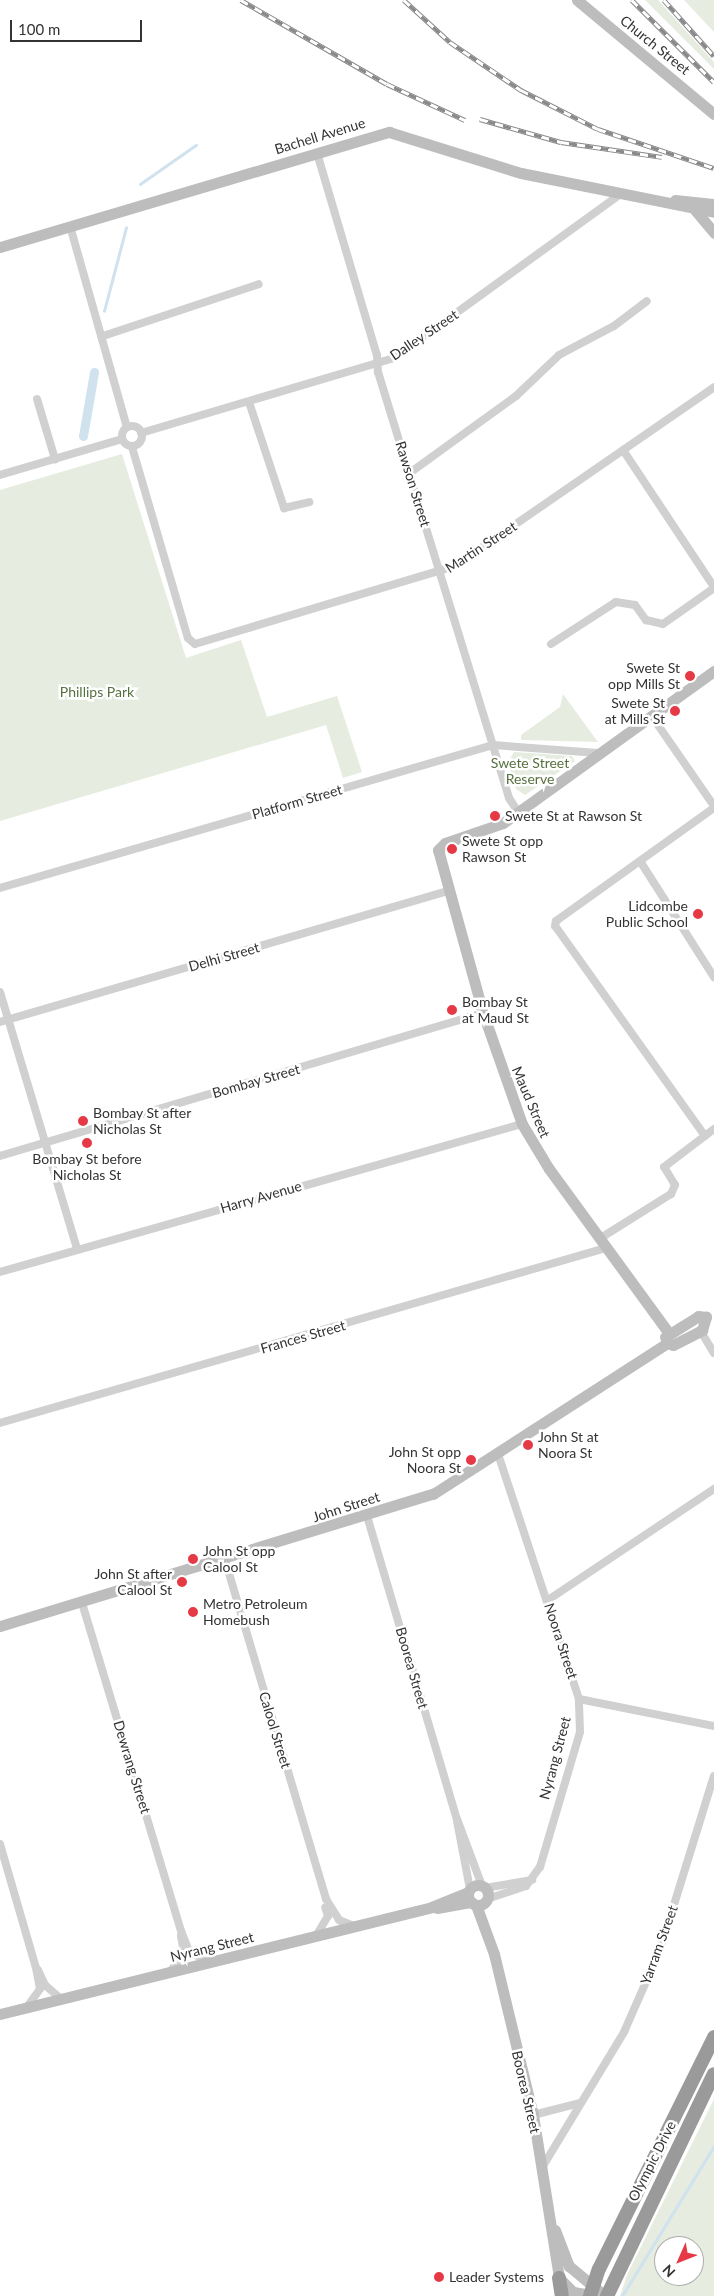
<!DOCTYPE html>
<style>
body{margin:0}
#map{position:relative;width:714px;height:2296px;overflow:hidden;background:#fff;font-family:Lato,sans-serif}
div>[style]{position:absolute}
.green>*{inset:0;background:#e6ecdf}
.stream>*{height:2.5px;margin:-1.25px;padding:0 1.25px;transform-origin:1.25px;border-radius:1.25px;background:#cfe2ee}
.canal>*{height:9px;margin:-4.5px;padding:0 4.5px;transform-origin:4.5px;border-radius:4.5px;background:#cfe2ee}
.street>*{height:8px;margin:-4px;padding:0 4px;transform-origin:4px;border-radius:4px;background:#d0d0d0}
.street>.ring{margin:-4px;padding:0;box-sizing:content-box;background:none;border:8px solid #d0d0d0;border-radius:50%}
.secondary>*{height:11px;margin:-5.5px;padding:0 5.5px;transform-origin:5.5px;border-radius:5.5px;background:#bdbdbd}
.secondary>.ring{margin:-5.5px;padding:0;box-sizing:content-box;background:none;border:11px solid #bdbdbd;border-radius:50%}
.highway>*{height:14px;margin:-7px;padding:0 7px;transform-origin:7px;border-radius:7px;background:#9a9a9a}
.rail>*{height:4.5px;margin-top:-2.25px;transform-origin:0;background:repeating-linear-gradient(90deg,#fff 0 8px,#888 0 16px);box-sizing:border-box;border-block:1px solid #888}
.dots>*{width:14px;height:14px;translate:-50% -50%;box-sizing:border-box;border:2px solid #fff;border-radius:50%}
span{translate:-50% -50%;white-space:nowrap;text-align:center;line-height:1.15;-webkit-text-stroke:5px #fff;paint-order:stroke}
.street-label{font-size:14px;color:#333}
.poi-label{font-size:14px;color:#333}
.right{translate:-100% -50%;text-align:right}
.left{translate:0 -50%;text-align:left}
.park-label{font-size:14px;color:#56703f}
.north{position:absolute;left:654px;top:2236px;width:50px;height:50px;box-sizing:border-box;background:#fff;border:1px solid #adadad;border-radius:50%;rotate:226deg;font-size:14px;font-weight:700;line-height:20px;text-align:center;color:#333}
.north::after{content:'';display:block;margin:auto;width:18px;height:22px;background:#e63946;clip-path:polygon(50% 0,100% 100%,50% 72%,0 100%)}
.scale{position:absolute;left:10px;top:20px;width:132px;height:22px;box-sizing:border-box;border:2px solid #333;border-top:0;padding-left:6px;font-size:15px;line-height:18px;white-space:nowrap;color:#333;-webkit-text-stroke:4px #fff;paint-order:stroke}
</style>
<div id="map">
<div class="green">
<div style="clip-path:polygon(645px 0,658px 0,714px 62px,714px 69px)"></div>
<div style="clip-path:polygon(684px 0,714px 0,714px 32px)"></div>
<div style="clip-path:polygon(122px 454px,186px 658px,241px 640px,267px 717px,337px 696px,362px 772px,343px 778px,326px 725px,0 821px,0 490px)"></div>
<div style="clip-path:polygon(563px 694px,598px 742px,521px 740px,521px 735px,560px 707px)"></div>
<div style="clip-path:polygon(514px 752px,572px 756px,575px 761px,525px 795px,516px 789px,508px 762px)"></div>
<div style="clip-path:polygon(evenodd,714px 2099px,714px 2296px,620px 2296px,627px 2275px,714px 2099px,664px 2246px,694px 2246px,694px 2276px,664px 2276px,664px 2246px)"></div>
</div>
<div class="stream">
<div style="left:140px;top:184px;width:68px;rotate:-34.9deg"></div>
<div style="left:104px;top:311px;width:86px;rotate:-75.2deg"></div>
<div style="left:622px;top:2296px;width:176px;rotate:-58.5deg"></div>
</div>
<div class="canal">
<div style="left:83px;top:436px;width:65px;rotate:-80.2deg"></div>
</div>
<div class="street">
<div style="left:317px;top:153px;width:211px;rotate:73.5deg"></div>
<div style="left:377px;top:355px;width:17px;rotate:87deg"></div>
<div style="left:378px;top:372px;width:446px;rotate:72.9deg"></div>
<div style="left:509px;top:798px;width:17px;rotate:57deg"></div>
<div style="left:70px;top:226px;width:209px;rotate:74.2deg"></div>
<div style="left:103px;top:336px;width:164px;rotate:-18.4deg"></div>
<div style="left:37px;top:399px;width:63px;rotate:73.3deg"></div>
<div style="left:249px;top:402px;width:112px;rotate:71.7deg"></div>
<div style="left:284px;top:508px;width:26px;rotate:-13deg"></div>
<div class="ring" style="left:122px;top:426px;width:12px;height:12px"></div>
<div style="left:141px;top:433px;width:264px;rotate:-16.5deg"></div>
<div style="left:394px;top:358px;width:278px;rotate:-35.9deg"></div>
<div style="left:132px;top:447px;width:199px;rotate:73.7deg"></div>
<div style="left:188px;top:638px;width:9px;rotate:41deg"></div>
<div style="left:195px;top:644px;width:271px;rotate:-16.7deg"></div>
<div style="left:455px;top:566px;width:315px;rotate:-34.6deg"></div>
<div style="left:623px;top:450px;width:164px;rotate:56.4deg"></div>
<div style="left:411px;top:472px;width:130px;rotate:-35.9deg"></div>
<div style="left:516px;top:396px;width:59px;rotate:-43.6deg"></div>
<div style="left:559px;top:355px;width:62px;rotate:-27.8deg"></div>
<div style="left:614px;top:326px;width:41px;rotate:-37.1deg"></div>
<div style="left:0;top:475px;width:127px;rotate:-16.4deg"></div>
<div style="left:551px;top:644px;width:77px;rotate:-32.9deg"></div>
<div style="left:616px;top:602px;width:19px;rotate:9deg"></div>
<div style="left:635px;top:605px;width:19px;rotate:54deg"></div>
<div style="left:646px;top:620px;width:17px;rotate:13deg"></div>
<div style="left:663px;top:624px;width:62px;rotate:-35.2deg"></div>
<div style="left:651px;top:715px;width:111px;rotate:55.3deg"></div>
<div style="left:640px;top:861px;width:138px;rotate:57.5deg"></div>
<div style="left:0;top:888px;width:513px;rotate:-16.18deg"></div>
<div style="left:493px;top:745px;width:105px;rotate:4.4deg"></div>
<div style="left:0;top:992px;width:268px;rotate:73.3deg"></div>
<div style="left:0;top:1022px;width:467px;rotate:-16.3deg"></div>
<div style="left:705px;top:1136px;width:258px;rotate:-125.5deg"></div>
<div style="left:555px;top:926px;width:5px;rotate:-79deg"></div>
<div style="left:556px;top:921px;width:194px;rotate:-35.6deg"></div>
<div style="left:0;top:1156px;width:504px;rotate:-16.49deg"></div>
<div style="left:599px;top:1239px;width:85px;rotate:-32deg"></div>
<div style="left:671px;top:1194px;width:10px;rotate:-66deg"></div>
<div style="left:675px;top:1185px;width:21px;rotate:-121deg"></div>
<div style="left:664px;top:1167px;width:63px;rotate:-37.2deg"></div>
<div style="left:0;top:1272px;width:543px;rotate:-15.83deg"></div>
<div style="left:700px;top:1330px;width:27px;rotate:59deg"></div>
<div style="left:0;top:1423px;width:631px;rotate:-16.11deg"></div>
<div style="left:498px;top:1454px;width:258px;rotate:71.7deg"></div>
<div style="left:579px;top:1699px;width:138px;rotate:11.3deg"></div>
<div style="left:367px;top:1516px;width:316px;rotate:73.5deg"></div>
<div style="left:457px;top:1819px;width:72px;rotate:69.5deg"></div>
<div style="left:225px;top:1560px;width:354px;rotate:73.4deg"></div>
<div style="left:326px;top:1899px;width:25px;rotate:58deg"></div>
<div style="left:339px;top:1920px;width:16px;rotate:22deg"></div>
<div style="left:548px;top:1600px;width:200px;rotate:-33.8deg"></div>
<div style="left:82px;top:1603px;width:343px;rotate:73.2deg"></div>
<div style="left:181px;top:1931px;width:22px;rotate:68deg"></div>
<div style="left:189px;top:1951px;width:23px;rotate:31deg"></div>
<div style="left:457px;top:1821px;width:69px;rotate:79.2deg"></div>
<div style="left:0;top:1844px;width:129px;rotate:73.8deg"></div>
<div style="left:36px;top:1968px;width:21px;rotate:79deg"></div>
<div style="left:40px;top:1989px;width:22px;rotate:126deg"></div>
<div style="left:485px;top:1888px;width:48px;rotate:-9.7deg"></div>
<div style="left:487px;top:1899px;width:41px;rotate:-18.4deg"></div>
<div style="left:526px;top:1886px;width:24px;rotate:-54deg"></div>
<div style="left:540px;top:1867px;width:141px;rotate:-73.5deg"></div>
<div style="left:580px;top:1732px;width:33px;rotate:-92deg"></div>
<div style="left:316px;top:1936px;width:23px;rotate:-59deg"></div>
<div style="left:328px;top:1916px;width:9px;rotate:-108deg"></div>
<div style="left:38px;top:1970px;width:17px;rotate:65deg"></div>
<div style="left:45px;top:1985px;width:21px;rotate:41deg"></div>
<div style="left:170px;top:1972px;width:24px;rotate:-55deg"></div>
<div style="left:184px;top:1952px;width:16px;rotate:-101deg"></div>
<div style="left:533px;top:2115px;width:49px;rotate:-14.3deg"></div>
<div style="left:543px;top:2166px;width:157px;rotate:-58.8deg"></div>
<div style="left:624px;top:2032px;width:90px;rotate:-66.3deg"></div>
<div style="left:660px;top:1950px;width:182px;rotate:-72.8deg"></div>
</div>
<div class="secondary">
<div style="left:577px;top:0;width:178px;rotate:39.8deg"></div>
<div style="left:675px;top:200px;width:39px;rotate:6deg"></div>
<div style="left:695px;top:210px;width:30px;rotate:50deg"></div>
<div style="left:0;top:247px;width:406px;rotate:-16.5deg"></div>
<div style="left:389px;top:132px;width:138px;rotate:17.3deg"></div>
<div style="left:521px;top:173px;width:197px;rotate:11.4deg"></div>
<div style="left:668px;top:1332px;width:202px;rotate:-126.1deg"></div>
<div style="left:549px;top:1169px;width:52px;rotate:-121deg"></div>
<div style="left:522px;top:1124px;width:118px;rotate:-109.4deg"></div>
<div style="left:483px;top:1013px;width:169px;rotate:-105.4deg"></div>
<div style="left:438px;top:850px;width:10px;rotate:-45deg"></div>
<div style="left:445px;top:843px;width:61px;rotate:-19deg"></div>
<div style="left:503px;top:823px;width:260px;rotate:-35.8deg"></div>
<div style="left:665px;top:1337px;width:39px;rotate:-32deg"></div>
<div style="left:698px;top:1316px;width:8px;rotate:7deg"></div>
<div style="left:667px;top:1343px;width:6px;rotate:18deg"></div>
<div style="left:673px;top:1345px;width:33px;rotate:-27deg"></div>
<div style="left:702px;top:1330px;width:14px;rotate:-73deg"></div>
<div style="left:0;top:1626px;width:453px;rotate:-17deg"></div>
<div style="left:433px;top:1494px;width:278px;rotate:-32.8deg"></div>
<div class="ring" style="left:468px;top:1885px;width:9px;height:9px"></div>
<div style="left:476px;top:1905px;width:52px;rotate:69.8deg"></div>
<div style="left:494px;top:1954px;width:166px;rotate:76.4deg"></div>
<div style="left:533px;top:2115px;width:165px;rotate:80.9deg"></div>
<div style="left:559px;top:2278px;width:20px;rotate:45deg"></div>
<div style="left:573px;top:2292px;width:26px;rotate:9deg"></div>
<div style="left:437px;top:1908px;width:35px;rotate:-10deg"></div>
<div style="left:0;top:2014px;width:444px;rotate:-13.9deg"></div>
<div style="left:431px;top:1907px;width:40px;rotate:-22deg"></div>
<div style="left:555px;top:2230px;width:39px;rotate:69deg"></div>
<div style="left:569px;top:2266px;width:39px;rotate:40deg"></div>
</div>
<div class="highway">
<div style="left:559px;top:2278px;width:18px;rotate:81deg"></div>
<div style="left:590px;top:2296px;width:28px;rotate:-72deg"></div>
<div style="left:599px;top:2269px;width:259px;rotate:-63.6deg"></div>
<div style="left:607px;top:2296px;width:246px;rotate:-64.3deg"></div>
</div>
<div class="rail">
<div style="left:241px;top:0;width:168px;rotate:29.9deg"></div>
<div style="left:387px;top:84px;width:86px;rotate:24.8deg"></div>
<div style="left:404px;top:0;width:62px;rotate:42.4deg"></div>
<div style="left:450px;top:42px;width:86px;rotate:34.1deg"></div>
<div style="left:521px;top:90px;width:86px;rotate:26.9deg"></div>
<div style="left:598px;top:129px;width:122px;rotate:18.6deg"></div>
<div style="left:632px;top:0;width:116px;rotate:45deg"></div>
<div style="left:664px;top:0;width:75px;rotate:48.2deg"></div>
<div style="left:480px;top:119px;width:84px;rotate:15.9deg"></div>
<div style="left:561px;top:142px;width:102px;rotate:8.4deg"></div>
</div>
<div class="dots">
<div style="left:690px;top:676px;background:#e63946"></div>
<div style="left:675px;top:711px;background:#e63946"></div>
<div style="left:495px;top:816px;background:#e63946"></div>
<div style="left:452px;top:849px;background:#e63946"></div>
<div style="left:698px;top:914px;background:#e63946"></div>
<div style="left:452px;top:1010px;background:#e63946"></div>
<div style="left:83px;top:1121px;background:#e63946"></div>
<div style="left:87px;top:1143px;background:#e63946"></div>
<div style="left:528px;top:1445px;background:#e63946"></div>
<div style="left:471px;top:1460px;background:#e63946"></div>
<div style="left:193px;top:1559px;background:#e63946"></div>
<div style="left:182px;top:1582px;background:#e63946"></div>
<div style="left:193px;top:1612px;background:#e63946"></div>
<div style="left:439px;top:2277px;background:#e63946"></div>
</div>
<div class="street-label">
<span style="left:655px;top:45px;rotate:39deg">Church Street</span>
<span style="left:320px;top:136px;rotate:-17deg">Bachell Avenue</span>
<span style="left:424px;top:335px;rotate:-34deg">Dalley Street</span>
<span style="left:413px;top:484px;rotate:73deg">Rawson Street</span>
<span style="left:481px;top:547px;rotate:-33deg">Martin Street</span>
<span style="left:297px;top:802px;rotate:-16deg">Platform Street</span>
<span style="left:224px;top:957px;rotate:-16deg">Delhi Street</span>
<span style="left:256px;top:1081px;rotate:-16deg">Bombay Street</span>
<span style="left:531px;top:1102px;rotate:67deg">Maud Street</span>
<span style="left:261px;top:1197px;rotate:-16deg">Harry Avenue</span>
<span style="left:303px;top:1337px;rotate:-16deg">Frances Street</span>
<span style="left:346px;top:1507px;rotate:-18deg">John Street</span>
<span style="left:561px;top:1641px;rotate:72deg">Noora Street</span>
<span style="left:412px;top:1668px;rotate:74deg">Boorea Street</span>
<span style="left:275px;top:1730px;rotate:73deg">Calool Street</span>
<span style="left:555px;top:1758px;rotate:-75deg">Nyrang Street</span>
<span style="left:132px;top:1767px;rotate:73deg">Dewrang Street</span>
<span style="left:659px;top:1945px;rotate:-70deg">Yarram Street</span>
<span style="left:212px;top:1947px;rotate:-14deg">Nyrang Street</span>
<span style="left:526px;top:2092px;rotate:77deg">Boorea Street</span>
<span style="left:652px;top:2161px;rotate:-63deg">Olympic Drive</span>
</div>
<div class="poi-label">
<span class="right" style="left:680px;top:676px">Swete St<br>opp Mills St</span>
<span class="right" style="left:665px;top:711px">Swete St<br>at Mills St</span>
<span class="left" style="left:505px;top:816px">Swete St at Rawson St</span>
<span class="left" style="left:462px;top:849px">Swete St opp<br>Rawson St</span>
<span class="right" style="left:688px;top:914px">Lidcombe<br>Public School</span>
<span class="left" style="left:462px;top:1010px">Bombay St<br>at Maud St</span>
<span class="left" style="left:93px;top:1121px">Bombay St after<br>Nicholas St</span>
<span style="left:87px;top:1167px">Bombay St before<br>Nicholas St</span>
<span class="left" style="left:538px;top:1445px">John St at<br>Noora St</span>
<span class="right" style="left:461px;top:1460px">John St opp<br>Noora St</span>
<span class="left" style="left:203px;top:1559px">John St opp<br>Calool St</span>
<span class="right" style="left:172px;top:1582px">John St after<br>Calool St</span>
<span class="left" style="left:203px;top:1612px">Metro Petroleum<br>Homebush</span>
<span class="left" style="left:449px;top:2277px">Leader Systems</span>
</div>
<div class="park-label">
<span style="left:97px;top:692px">Phillips Park</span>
<span style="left:530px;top:771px">Swete Street<br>Reserve</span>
</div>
<div class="north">N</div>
<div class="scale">100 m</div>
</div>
